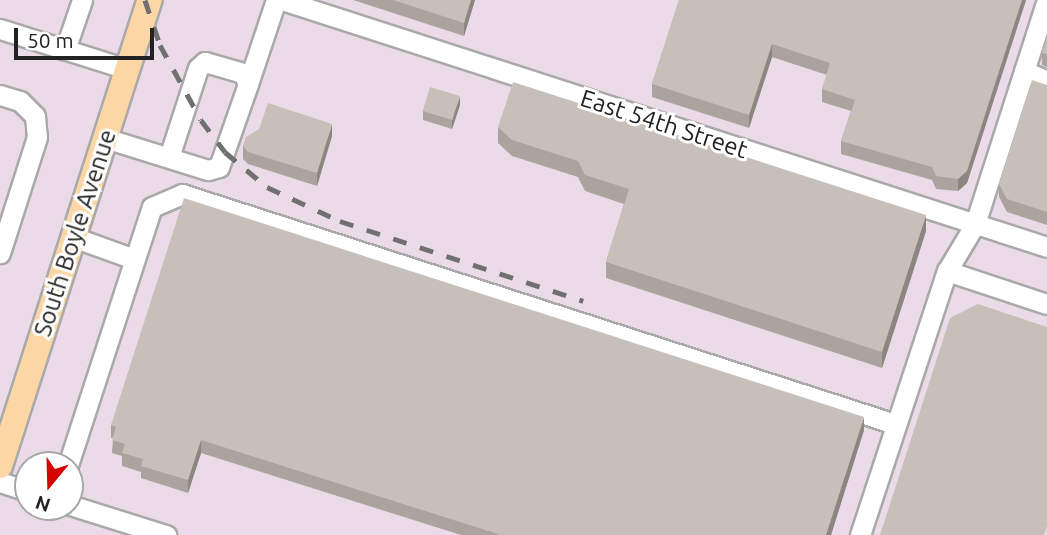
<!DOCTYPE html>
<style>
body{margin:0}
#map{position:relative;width:1047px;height:535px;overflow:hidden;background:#f2efe9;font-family:Ubuntu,sans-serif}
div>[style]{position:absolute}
.industrial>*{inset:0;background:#ebdbe8}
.roads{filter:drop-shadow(2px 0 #a9a9a9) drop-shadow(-2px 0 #a9a9a9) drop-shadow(0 2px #a9a9a9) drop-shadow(0 -2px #a9a9a9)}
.minor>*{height:19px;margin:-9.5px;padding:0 9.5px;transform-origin:9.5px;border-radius:9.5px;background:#fff}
.major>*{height:24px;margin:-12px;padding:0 12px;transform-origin:12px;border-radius:12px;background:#fcd6a4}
.rail>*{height:5px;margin-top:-2.5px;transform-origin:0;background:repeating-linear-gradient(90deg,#707070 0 14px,transparent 0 28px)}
.wall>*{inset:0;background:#aba49e}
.shaded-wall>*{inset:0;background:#8b8681}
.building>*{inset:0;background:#c7bfb8;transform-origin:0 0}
span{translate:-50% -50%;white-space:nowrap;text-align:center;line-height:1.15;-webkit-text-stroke:6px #fff;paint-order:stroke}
.street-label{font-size:24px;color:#222}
.north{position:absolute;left:14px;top:451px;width:70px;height:70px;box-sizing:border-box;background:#fff;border:2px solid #a7a7a7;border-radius:50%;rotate:199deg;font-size:19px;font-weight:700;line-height:28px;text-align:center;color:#222}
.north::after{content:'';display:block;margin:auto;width:24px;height:32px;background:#d40000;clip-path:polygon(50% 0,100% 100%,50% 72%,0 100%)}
.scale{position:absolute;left:14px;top:28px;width:140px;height:32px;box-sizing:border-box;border:4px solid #222;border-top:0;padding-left:9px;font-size:21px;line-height:24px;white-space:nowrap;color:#222;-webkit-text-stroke:5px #fff;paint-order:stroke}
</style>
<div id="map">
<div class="industrial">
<div style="clip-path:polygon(evenodd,0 0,1047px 0,1047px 535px,0 535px,0 0,28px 465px,70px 465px,70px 507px,28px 507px,28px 465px)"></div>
</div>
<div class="roads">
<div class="minor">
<div style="left:282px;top:0;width:804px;rotate:17.89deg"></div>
<div style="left:0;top:29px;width:133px;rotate:17.5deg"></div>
<div style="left:65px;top:50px;width:53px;rotate:-71.2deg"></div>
<div style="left:1024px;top:71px;width:25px;rotate:23deg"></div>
<div style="left:248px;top:84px;width:89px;rotate:-71.6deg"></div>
<div style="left:0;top:95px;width:21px;rotate:17deg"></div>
<div style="left:20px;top:101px;width:21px;rotate:45deg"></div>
<div style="left:35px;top:116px;width:21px;rotate:85deg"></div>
<div style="left:37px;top:137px;width:122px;rotate:107.7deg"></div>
<div style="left:105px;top:138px;width:108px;rotate:17.3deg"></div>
<div style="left:208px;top:170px;width:11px;rotate:-15deg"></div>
<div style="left:219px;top:167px;width:88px;rotate:-70.7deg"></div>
<div style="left:248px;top:84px;width:12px;rotate:-114deg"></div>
<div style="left:243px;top:73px;width:40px;rotate:-164deg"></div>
<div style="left:205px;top:62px;width:9px;rotate:139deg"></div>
<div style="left:198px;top:68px;width:94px;rotate:108deg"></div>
<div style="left:73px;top:237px;width:65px;rotate:19.8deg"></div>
<div style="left:947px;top:271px;width:105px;rotate:18.3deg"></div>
<div style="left:68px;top:465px;width:271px;rotate:-72deg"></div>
<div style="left:152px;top:207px;width:33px;rotate:-23deg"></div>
<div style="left:182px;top:194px;width:749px;rotate:17.88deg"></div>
<div style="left:0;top:482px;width:29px;rotate:18deg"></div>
<div style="left:70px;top:505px;width:101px;rotate:17.4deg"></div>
<div style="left:860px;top:535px;width:278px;rotate:-71.8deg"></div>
<div style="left:947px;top:271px;width:55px;rotate:-59.2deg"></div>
<div style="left:975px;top:224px;width:235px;rotate:-72.2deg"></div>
</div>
<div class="major">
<div style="left:0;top:466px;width:490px;rotate:-72.2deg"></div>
</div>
</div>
<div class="rail">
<div style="left:145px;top:0;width:47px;rotate:71.6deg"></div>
<div style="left:160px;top:45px;width:85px;rotate:61.3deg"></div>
<div style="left:201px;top:120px;width:40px;rotate:53deg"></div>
<div style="left:225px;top:152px;width:55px;rotate:39.8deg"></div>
<div style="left:267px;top:187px;width:81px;rotate:25deg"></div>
<div style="left:340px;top:221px;width:256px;rotate:18.2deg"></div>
</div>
<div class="wall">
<div style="clip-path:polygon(353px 0,475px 0,464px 36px)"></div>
<div style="clip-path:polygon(679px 0,1026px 0,967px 183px,958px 191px,936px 189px,932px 180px,841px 154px,841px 141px,851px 111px,822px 102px,822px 89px,827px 75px,772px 57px,749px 128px,652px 97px,652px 84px)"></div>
<div style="clip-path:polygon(1047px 37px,1047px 67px,1042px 65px,1042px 53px)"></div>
<div style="clip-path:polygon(1047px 85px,1047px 225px,1007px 212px,999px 197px,999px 184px)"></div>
<div style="clip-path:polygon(460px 105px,452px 129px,423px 120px,423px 111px)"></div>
<div style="clip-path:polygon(498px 127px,926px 231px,882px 368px,606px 278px,606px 262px,624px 204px,585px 191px,578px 177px,512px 156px,498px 143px)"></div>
<div style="clip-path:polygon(332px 136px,317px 186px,248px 164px,243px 159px,243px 146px)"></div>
<div style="clip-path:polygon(111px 425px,864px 430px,831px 535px,461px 535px,201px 453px,188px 493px,141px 478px,141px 472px,122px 466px,122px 456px,112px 453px,113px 438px,111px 438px)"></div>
</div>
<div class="shaded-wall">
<div style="clip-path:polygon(471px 0,475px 0,464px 36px,464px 23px)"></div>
<div style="clip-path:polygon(1022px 0,1026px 0,967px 183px,958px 191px,958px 179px)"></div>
<div style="clip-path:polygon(772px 44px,772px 57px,749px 128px,749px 115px)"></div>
<div style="clip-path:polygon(460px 96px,460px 105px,452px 129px,452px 120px)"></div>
<div style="clip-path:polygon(332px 124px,332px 136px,317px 186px,317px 173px)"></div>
<div style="clip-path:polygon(926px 215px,926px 231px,882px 368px,882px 352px)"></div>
<div style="clip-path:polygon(864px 417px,864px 430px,831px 535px,826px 535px)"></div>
<div style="clip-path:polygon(201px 440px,201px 453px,188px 493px,188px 480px)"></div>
</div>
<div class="building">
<div style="clip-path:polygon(393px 0,471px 0,464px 23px)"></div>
<div style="clip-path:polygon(679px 0,1022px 0,967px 171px,958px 179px,936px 176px,932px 167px,841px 141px,855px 100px,822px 89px,830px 63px,772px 44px,749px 115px,652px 84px)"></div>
<div style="clip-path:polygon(1047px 37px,1047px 54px,1042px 53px)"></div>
<div style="clip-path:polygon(1032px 80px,1047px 85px,1047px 212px,1007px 199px,999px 184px)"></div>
<div style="clip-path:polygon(513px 82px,926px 215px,882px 352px,606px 262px,629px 189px,585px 175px,578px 161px,512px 140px,498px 127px)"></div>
<div style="left:430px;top:87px;width:31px;height:25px;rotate:17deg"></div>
<div style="clip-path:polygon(268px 103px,332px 124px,317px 173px,248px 152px,243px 146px,246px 137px,259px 129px)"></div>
<div style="clip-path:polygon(184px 198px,864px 417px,826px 535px,501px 535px,201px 440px,188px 480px,141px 466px,143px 459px,122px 453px,125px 444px,112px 440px,116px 427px,111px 425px)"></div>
<div style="clip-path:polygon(978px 304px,1047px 327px,1047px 526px,1044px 535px,880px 535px,950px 318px)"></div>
</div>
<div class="street-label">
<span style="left:664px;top:124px;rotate:18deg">East 54th Street</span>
<span style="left:75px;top:233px;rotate:-72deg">South Boyle Avenue</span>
</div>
<div class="north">N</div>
<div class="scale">50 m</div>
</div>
